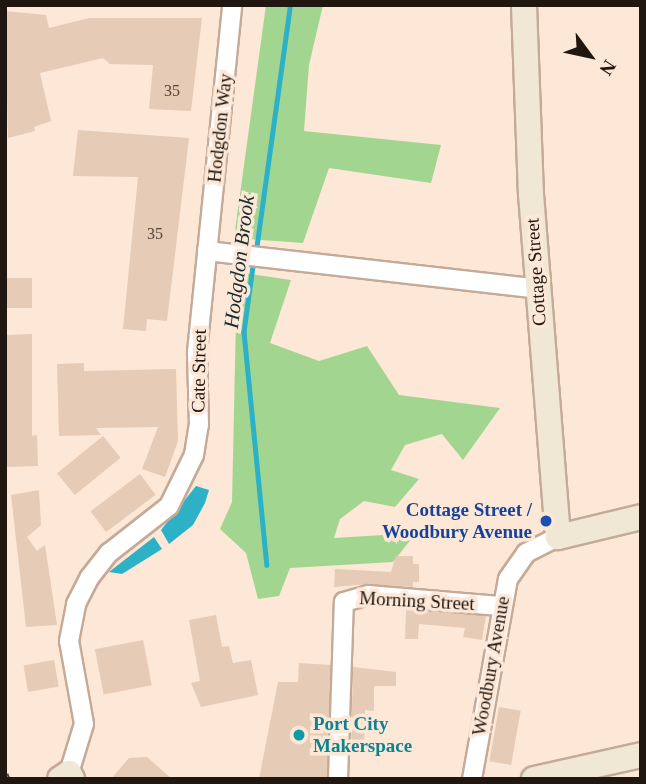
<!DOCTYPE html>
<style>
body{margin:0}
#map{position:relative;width:646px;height:784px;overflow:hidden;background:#fde7d7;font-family:"Times New Roman",serif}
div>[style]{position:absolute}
.green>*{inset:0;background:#a2d690}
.water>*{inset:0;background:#2cb1c7}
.stream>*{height:4.5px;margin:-2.25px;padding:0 2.25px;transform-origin:2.25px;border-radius:2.25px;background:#2cb1c7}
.building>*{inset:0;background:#e6cbb7;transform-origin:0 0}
.roads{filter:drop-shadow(2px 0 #c4aa97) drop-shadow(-2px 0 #c4aa97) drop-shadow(0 2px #c4aa97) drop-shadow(0 -2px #c4aa97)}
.street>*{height:18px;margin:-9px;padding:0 9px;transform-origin:9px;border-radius:9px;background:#fff}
.secondary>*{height:24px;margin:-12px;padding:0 12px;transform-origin:12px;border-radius:12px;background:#f0e8d4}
.rail>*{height:7px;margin-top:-3.5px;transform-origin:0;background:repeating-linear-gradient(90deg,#fde7d7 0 13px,#564a41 0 26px);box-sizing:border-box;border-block:2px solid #564a41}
.dots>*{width:19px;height:19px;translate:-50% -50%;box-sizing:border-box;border:4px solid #fde7d7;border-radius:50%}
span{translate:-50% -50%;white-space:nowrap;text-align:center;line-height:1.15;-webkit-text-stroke:7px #fde7d7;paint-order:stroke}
.number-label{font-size:16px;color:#52443a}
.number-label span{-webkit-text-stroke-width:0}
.street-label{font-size:19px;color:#201710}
.transit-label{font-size:19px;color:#164399;font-weight:700}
.right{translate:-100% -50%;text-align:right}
.culture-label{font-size:19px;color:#0d838f;font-weight:700}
.left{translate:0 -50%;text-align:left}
.water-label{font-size:21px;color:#182d31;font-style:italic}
.frame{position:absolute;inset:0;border:7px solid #201710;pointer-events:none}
.north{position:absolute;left:555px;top:21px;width:70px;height:70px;-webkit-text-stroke:5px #fde7d7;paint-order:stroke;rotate:123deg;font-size:19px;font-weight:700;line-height:28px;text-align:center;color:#201710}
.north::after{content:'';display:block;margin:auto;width:24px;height:32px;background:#201710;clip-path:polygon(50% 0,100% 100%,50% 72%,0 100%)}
</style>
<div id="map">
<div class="green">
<div style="clip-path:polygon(266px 5px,323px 5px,309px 65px,304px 131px,441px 145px,431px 183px,329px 168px,303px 243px,234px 238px)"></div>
<div style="clip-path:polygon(237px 272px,291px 280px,270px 343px,319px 361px,367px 346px,399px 395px,500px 408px,463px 460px,442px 434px,405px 445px,391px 470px,419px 479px,395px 507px,364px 501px,340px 519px,334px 538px,416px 533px,393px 562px,290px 568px,279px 596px,258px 599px,246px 553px,220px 529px,232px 502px)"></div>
</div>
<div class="water">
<div style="clip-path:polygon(196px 486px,209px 490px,205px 503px,193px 525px,169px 544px,161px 530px)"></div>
<div style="clip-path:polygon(154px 537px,162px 549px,122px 574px,109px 572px)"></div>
</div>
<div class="stream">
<div style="left:256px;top:250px;width:247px;rotate:-82.1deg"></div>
<div style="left:254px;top:259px;width:74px;rotate:97.8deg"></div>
<div style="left:244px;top:332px;width:234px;rotate:84.4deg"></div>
</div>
<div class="building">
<div style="clip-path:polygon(5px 11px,46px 15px,49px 28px,89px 18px,202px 18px,191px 111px,149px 109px,153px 65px,110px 64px,103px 58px,40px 73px,51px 121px,34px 127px,35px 131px,8px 138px)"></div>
<div style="clip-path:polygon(78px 130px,189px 138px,167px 321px,147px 319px,146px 331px,123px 329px,138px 177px,73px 176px)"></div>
<div style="left:5px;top:278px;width:27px;height:30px"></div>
<div style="clip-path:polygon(32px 334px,32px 436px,37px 435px,38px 466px,7px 467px,5px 335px)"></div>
<div style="clip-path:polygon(84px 363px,84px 371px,176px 369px,178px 441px,165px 477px,142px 469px,158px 427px,96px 428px,101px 435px,59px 436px,57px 364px)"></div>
<div style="left:103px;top:436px;width:28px;height:59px;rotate:51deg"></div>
<div style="left:140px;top:474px;width:26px;height:62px;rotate:53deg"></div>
<div style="clip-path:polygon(39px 490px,41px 525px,27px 537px,37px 551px,45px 545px,57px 625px,26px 627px,11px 495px)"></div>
<div style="clip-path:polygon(396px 556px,413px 556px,413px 564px,419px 564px,419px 582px,413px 582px,413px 587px,368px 584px,334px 587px,335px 569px,391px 572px)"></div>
<div style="clip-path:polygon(406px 610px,486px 616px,482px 640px,463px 637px,465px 628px,419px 624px,418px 639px,405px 639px)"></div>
<div style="clip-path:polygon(216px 615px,222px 647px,229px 646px,233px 663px,251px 660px,258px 695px,201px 707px,191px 683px,200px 681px,189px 620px)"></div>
<div style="left:143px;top:640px;width:46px;height:49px;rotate:79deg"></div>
<div style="left:54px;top:660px;width:27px;height:31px;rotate:80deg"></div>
<div style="clip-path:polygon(299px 663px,331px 665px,327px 779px,259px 779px,278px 682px,298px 682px)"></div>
<div style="clip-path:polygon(353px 667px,396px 672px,396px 686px,374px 686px,374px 711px,365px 710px,364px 750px,351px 750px)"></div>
<div style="left:499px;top:707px;width:22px;height:55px;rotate:10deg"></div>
<div style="clip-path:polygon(147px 757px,172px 779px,111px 779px,129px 758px)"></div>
</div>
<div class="roads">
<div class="street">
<div style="left:207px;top:251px;width:333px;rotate:6.5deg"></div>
<div style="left:69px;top:773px;width:51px;rotate:-73deg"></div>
<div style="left:84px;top:724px;width:84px;rotate:-100.2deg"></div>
<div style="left:69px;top:641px;width:38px;rotate:-79deg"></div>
<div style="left:76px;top:604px;width:30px;rotate:-63deg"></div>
<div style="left:90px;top:577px;width:31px;rotate:-52deg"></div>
<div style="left:109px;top:553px;width:76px;rotate:-38.1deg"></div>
<div style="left:169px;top:506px;width:57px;rotate:-63.9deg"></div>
<div style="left:194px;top:455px;width:30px;rotate:-81deg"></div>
<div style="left:199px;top:425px;width:73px;rotate:-91.6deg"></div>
<div style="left:197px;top:352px;width:349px;rotate:-84.2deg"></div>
<div style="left:338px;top:779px;width:177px;rotate:-88.1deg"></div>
<div style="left:344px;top:602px;width:25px;rotate:-16deg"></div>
<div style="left:368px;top:595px;width:132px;rotate:4.8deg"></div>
<div style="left:472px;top:779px;width:203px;rotate:-79.8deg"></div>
<div style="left:508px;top:579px;width:32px;rotate:-55deg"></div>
<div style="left:526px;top:553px;width:36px;rotate:-27deg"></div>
</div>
<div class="secondary">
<div style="left:524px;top:5px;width:189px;rotate:87.9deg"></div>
<div style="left:531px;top:194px;width:344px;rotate:85.5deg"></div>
<div style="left:558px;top:537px;width:85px;rotate:-13.5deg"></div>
<div style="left:60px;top:779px;width:11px;rotate:-34deg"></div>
<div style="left:69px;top:773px;width:7px;rotate:63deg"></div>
<div style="left:534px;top:779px;width:110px;rotate:-12.6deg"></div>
</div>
</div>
<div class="rail">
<div style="left:5px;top:774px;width:5px;rotate:68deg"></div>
</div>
<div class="dots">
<div style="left:546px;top:521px;background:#1a4fb4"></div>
<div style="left:299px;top:735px;background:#0f9aa8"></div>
</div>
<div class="number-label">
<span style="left:172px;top:91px">35</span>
<span style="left:155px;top:234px">35</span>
</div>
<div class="street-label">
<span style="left:220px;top:128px;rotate:-84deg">Hodgdon Way</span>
<span style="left:536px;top:272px;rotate:-94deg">Cottage Street</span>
<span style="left:199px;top:371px;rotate:-89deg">Cate Street</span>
<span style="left:417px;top:601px;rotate:3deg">Morning Street</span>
<span style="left:491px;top:666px;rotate:-80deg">Woodbury Avenue</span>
</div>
<div class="transit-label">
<span class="right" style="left:532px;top:521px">Cottage Street /<br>Woodbury Avenue</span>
</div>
<div class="culture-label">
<span class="left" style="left:313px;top:735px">Port City<br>Makerspace</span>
</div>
<div class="water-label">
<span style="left:239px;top:262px;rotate:-83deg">Hodgdon Brook</span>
</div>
<div class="frame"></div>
<div class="north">N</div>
</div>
